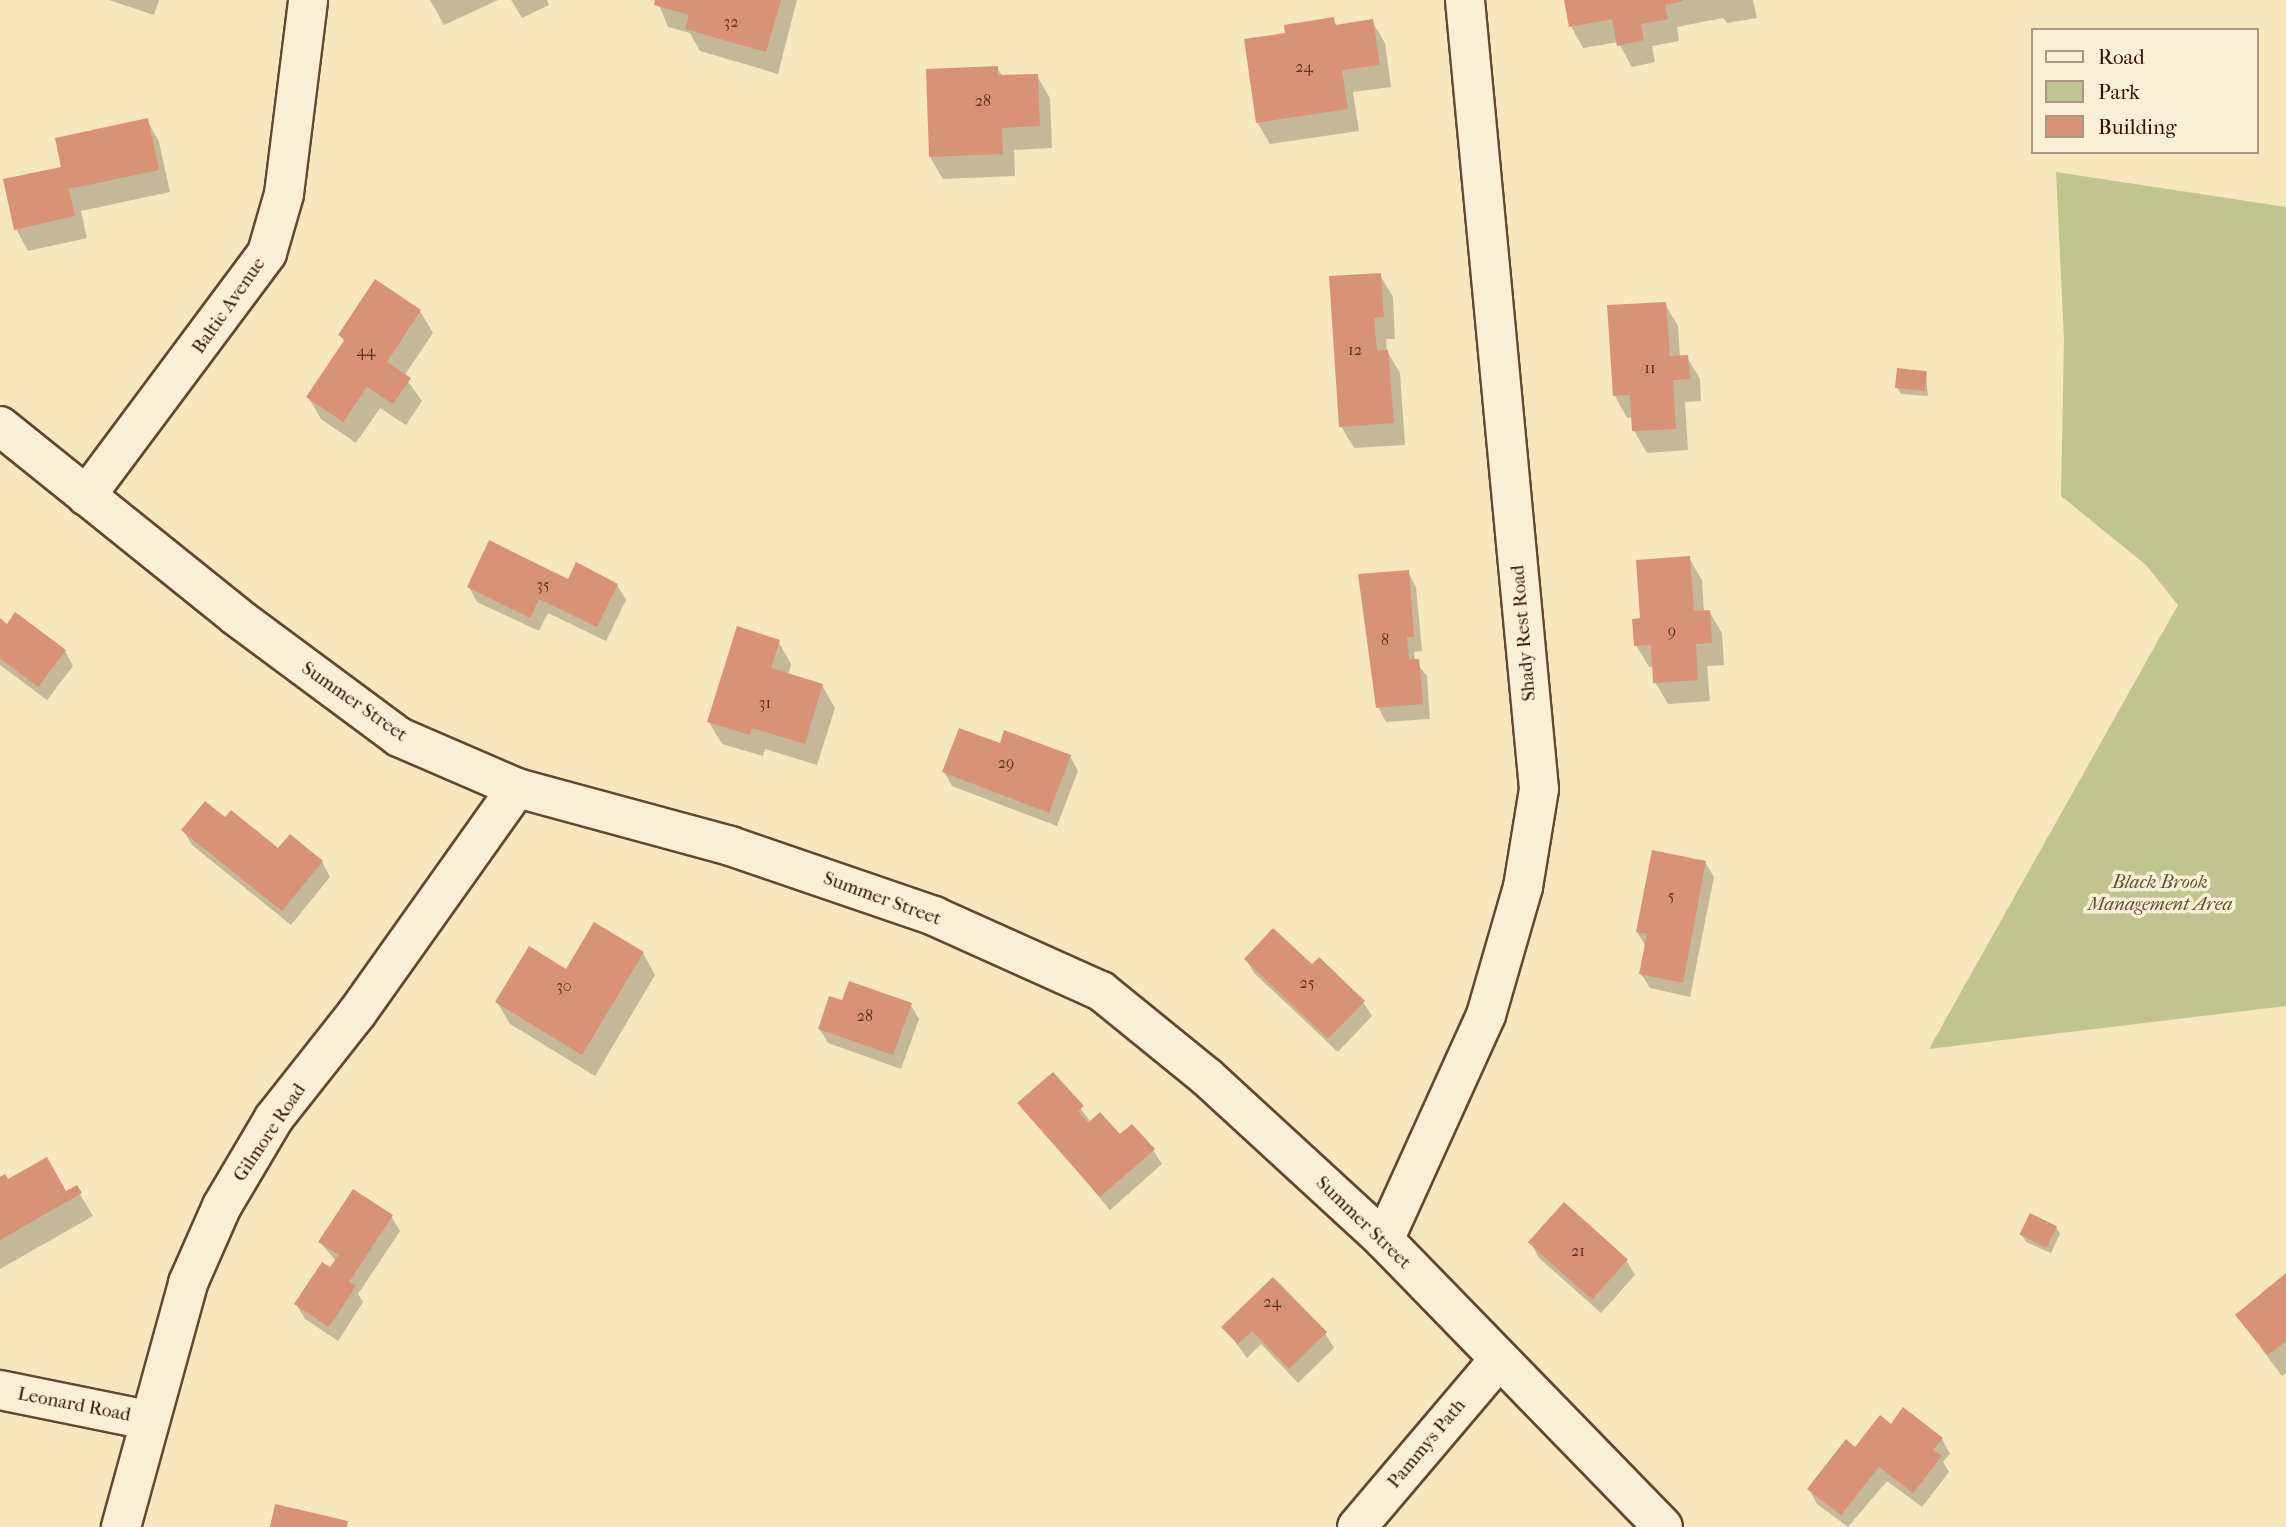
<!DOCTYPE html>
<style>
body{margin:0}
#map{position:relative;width:2286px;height:1527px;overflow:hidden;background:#f6e7bf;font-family:"IM FELL French Canon",serif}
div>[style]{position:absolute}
.green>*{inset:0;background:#c0c48f}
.shadow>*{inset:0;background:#0003}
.building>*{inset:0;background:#d89377;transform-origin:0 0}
.roads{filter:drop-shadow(2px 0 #624831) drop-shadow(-2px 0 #624831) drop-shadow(0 2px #624831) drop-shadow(0 -2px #624831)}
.minor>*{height:38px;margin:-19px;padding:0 19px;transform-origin:19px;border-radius:19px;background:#f9efd5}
span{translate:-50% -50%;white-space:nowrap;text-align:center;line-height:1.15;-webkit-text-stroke:7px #f9efd5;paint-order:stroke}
.number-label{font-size:16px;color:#5b331f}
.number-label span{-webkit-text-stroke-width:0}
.street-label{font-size:19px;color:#311302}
.park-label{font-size:19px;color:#635133;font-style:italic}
.legend{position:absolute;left:2031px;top:28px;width:228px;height:126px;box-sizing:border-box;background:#f9efd5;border:2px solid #a99781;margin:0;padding:9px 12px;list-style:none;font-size:21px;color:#311302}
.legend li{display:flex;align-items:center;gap:14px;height:35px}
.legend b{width:35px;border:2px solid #a99781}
</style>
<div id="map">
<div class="green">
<div style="clip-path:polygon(2056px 172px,2286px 207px,2286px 1006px,1929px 1049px,2178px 605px,2146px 565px,2061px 496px,2064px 339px)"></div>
</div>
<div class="shadow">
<div style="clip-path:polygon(109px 0,159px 0,154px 15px)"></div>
<div style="clip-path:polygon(430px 0,498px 0,444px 25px)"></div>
<div style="clip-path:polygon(511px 0,547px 0,549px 5px,522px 18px)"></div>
<div style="clip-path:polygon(657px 0,797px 0,778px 74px,700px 51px,690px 33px,668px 27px)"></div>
<div style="clip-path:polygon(1565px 0,1753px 0,1757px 18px,1727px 23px,1723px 18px,1677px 27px,1679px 41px,1652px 46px,1655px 62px,1632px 67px,1618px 42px,1583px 48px,1571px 26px)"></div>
<div style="clip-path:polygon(1333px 19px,1337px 26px,1372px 21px,1385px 43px,1391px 87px,1353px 92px,1359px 131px,1270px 144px,1257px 122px,1287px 35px)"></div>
<div style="clip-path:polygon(997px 68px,1003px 77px,1037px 76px,1050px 98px,1052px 148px,1014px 150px,1015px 176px,943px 179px,930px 157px)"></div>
<div style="clip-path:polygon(147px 120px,159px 142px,170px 192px,81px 211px,87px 238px,28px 251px,16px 229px,63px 169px)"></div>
<div style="clip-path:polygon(1380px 275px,1393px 297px,1395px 339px,1386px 339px,1387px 351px,1400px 373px,1405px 445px,1354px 448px,1341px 426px)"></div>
<div style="clip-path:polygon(1665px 304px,1678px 326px,1680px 357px,1687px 357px,1700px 379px,1701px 401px,1685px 402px,1688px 450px,1647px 453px,1634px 431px,1633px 417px,1627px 418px,1615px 396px)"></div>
<div style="clip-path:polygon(420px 311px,433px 333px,404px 376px,422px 401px,406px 425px,380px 408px,356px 443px,321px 419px,308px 397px,345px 343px,340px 335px)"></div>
<div style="clip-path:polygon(1926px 373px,1928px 396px,1901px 394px,1897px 387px)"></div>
<div style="clip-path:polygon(1689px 558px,1702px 580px,1704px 612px,1709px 611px,1722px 633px,1724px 665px,1707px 666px,1710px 701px,1668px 704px,1655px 682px,1654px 667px,1649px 667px,1636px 645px,1642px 620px)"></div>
<div style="clip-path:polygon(1408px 572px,1416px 587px,1422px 651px,1414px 652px,1415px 661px,1427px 676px,1430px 719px,1386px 722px,1378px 707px)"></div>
<div style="clip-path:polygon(569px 581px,617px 585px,626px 600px,606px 641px,548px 613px,539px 631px,477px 602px,469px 587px)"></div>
<div style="clip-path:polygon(0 621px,65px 651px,73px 666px,47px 700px,0 665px)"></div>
<div style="clip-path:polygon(778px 641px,791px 664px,788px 675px,822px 685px,835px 708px,817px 765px,765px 749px,763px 756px,722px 744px,709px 722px)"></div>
<div style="clip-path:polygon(1001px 746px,1070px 756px,1078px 771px,1057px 826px,952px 786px,944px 772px)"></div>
<div style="clip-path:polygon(225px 820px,278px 851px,322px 862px,330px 877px,291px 925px,192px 845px,183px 830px)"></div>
<div style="clip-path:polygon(1705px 862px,1714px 877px,1690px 997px,1650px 988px,1641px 974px,1646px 947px,1637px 932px)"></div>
<div style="clip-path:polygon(643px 953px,655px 975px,595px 1076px,510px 1024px,497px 1002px,567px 971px)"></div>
<div style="clip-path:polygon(1246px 959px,1312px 967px,1363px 1002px,1372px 1016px,1338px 1052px,1254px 973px)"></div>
<div style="clip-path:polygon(844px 1003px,911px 1005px,919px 1019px,901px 1069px,828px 1043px,819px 1028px)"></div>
<div style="clip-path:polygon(1053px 1074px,1091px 1122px,1153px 1150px,1162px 1164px,1110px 1210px,1020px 1103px)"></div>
<div style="clip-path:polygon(0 1179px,65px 1193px,76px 1188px,93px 1216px,0 1269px)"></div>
<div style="clip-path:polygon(391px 1216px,400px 1231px,358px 1294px,363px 1302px,338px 1341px,305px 1319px,296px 1304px,336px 1261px,320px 1242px)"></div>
<div style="clip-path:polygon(2056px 1227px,2060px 1234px,2051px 1253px,2026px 1242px,2022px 1235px)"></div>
<div style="clip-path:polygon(1531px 1243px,1626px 1260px,1635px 1275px,1601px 1313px,1539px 1258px)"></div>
<div style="clip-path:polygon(2286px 1275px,2286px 1373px,2282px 1376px,2237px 1316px)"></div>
<div style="clip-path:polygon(1224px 1327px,1325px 1333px,1334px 1348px,1298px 1383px,1261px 1344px,1247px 1358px)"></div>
<div style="clip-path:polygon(1942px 1439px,1950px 1454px,1943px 1462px,1949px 1472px,1922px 1507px,1887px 1481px,1848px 1527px,1817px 1504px,1809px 1489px,1856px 1449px)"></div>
</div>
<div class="building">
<div style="clip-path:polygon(655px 0,781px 0,766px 52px,685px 29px,689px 15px,654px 5px)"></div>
<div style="clip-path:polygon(1564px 0,1683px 0,1683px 1px,1665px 5px,1668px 19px,1641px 24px,1644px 40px,1617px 46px,1612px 19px,1569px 27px)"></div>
<div style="clip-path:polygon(1334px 17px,1335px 25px,1373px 19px,1380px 65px,1342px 70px,1348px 109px,1256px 123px,1244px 39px,1285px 33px,1284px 25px)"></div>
<div style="clip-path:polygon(998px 66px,998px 75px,1038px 74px,1040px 126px,1002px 128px,1003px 154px,929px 157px,926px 69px)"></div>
<div style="clip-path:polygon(148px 118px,159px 170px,69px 189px,75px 216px,14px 230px,3px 179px,61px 167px,55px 138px)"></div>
<div style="clip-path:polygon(1381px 273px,1384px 317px,1374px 318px,1377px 350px,1388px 350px,1394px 423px,1339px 427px,1329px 276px)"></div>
<div style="clip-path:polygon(375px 279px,421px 310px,387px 362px,411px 378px,393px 404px,367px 387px,343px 422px,306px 397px,345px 339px,338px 335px)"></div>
<div style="clip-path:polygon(1666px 302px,1670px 356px,1688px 355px,1690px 379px,1673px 380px,1676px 429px,1632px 431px,1630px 395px,1613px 396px,1607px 305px)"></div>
<div style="left:1897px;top:368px;width:30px;height:20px;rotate:6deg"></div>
<div style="clip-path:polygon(489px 540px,568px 579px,576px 562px,618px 584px,597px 627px,539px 599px,530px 618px,467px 587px)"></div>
<div style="clip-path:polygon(1690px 556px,1694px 611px,1710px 610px,1712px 643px,1696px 644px,1698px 680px,1653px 683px,1651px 645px,1634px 646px,1632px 619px,1640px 618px,1636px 560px)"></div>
<div style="clip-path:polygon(1409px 570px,1414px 637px,1407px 637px,1409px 659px,1419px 659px,1423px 704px,1376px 708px,1358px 574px)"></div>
<div style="clip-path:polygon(15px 612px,66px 650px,38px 687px,0 658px,0 618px,7px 624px)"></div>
<div style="clip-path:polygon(737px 626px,780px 640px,771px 668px,823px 684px,805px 744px,752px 728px,750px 735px,707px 722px)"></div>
<div style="clip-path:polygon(959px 728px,1000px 743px,1004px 730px,1071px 755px,1049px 813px,942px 772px)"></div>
<div style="clip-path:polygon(205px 801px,225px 817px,231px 810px,278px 848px,290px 834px,323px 861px,282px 911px,181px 830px)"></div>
<div style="clip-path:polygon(1652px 850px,1706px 861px,1683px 983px,1639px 974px,1647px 934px,1636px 932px)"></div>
<div style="clip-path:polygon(594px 922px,644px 952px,582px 1055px,495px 1002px,529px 946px,566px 969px)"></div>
<div style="clip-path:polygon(1273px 928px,1312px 964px,1319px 957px,1365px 1001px,1328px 1039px,1244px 959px)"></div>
<div style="clip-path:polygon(849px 981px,912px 1003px,893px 1055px,818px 1029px,829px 996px,842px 1000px)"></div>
<div style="clip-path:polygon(1053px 1072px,1084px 1106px,1078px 1111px,1088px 1123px,1100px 1112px,1120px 1134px,1132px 1124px,1155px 1149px,1100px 1197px,1017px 1103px)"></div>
<div style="clip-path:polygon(47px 1157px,66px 1191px,77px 1185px,82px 1193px,0 1240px,0 1177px,5px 1174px,8px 1179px)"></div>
<div style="clip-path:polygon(353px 1189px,393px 1215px,349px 1282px,356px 1286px,329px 1327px,294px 1304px,322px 1262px,330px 1267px,339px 1255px,318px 1242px)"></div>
<div style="left:1564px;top:1202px;width:86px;height:54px;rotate:42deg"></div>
<div style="left:2030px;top:1213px;width:30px;height:24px;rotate:26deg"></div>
<div style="clip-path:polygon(2286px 1273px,2286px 1341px,2268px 1355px,2235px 1315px)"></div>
<div style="clip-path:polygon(1273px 1277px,1327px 1332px,1289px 1369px,1252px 1331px,1238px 1344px,1221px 1327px)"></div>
<div style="clip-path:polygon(1903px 1407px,1943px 1438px,1933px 1450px,1942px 1456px,1913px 1493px,1879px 1467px,1841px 1515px,1807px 1489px,1846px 1439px,1855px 1447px,1880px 1415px,1891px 1424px)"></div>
<div style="clip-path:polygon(275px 1504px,348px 1521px,347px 1527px,270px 1527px)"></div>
</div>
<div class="roads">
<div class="minor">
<div style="left:0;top:426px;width:303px;rotate:38.8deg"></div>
<div style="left:236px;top:616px;width:203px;rotate:36.6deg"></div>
<div style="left:399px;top:737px;width:129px;rotate:23.4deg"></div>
<div style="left:517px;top:788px;width:221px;rotate:15.2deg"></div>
<div style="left:730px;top:846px;width:216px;rotate:18.9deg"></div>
<div style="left:934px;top:916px;width:183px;rotate:24.2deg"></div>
<div style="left:1101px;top:991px;width:136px;rotate:39.1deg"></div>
<div style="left:1207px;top:1077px;width:241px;rotate:42.6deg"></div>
<div style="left:1384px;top:1240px;width:400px;rotate:45.8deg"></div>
<div style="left:86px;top:496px;width:303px;rotate:-53.3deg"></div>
<div style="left:267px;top:253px;width:61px;rotate:-73.9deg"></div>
<div style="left:284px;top:194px;width:195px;rotate:-82.9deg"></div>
<div style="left:1384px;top:1240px;width:247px;rotate:-65.6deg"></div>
<div style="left:1486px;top:1015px;width:133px;rotate:-73.9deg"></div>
<div style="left:1523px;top:887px;width:99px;rotate:-80.7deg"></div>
<div style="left:1539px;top:789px;width:792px;rotate:-95.36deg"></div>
<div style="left:0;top:1390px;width:151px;rotate:11.5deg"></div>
<div style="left:121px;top:1527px;width:253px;rotate:-74.6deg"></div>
<div style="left:188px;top:1283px;width:84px;rotate:-66.2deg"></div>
<div style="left:222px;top:1206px;width:102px;rotate:-59.4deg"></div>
<div style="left:274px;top:1118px;width:134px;rotate:-51.7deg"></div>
<div style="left:357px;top:1013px;width:276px;rotate:-54.6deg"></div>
<div style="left:1357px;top:1527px;width:218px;rotate:-49.7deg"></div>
</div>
</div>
<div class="number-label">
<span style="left:731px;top:22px">32</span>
<span style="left:1304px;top:67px">24</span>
<span style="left:983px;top:101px">28</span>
<span style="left:1355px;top:350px">12</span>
<span style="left:366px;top:351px">44</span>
<span style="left:1650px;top:368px">11</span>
<span style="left:543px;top:585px">35</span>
<span style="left:1672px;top:631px">9</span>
<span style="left:1385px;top:640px">8</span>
<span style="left:765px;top:703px">31</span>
<span style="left:1006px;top:763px">29</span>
<span style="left:1671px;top:896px">5</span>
<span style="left:1307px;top:983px">25</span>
<span style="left:564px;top:986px">30</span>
<span style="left:865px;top:1016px">28</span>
<span style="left:1578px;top:1251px">21</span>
<span style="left:1272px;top:1302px">24</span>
</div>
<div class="street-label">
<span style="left:229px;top:306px;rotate:-55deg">Baltic Avenue</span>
<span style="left:1524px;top:633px;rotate:-95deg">Shady Rest Road</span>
<span style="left:354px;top:702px;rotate:35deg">Summer Street</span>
<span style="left:882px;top:899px;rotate:20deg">Summer Street</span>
<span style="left:270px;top:1133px;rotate:-56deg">Gilmore Road</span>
<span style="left:1363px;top:1223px;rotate:44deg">Summer Street</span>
<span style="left:74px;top:1405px;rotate:11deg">Leonard Road</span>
<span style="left:1427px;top:1444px;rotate:-50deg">Pammys Path</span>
</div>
<div class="park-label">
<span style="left:2160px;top:894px">Black Brook<br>Management Area</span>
</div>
<ul class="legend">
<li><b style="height:9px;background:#f9efd5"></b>Road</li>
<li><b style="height:19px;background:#c0c48f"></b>Park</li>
<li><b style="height:19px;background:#d89377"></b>Building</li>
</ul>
</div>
